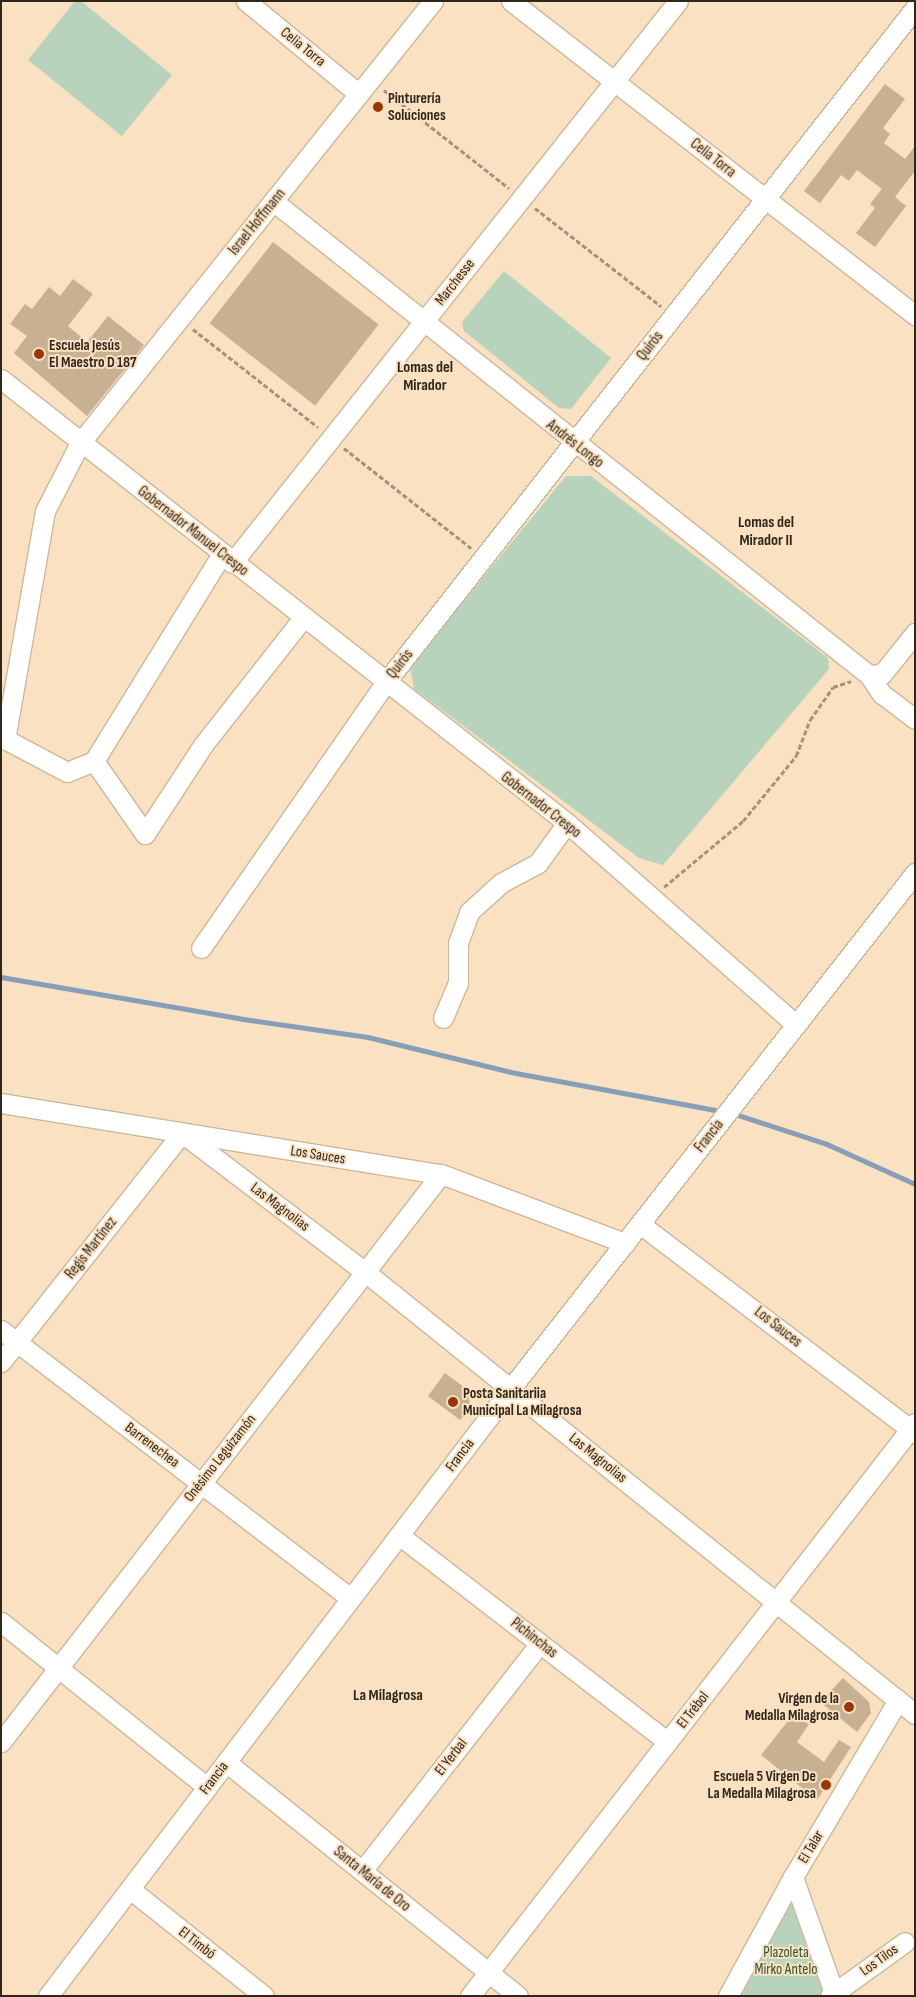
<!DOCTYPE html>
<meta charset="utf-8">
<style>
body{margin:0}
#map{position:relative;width:916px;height:1997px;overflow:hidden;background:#f9e1c2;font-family:"Sofia Sans Condensed",sans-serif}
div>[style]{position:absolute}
.green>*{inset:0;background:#b8d3bb}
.stream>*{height:4.5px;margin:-2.25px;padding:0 2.25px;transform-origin:2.25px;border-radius:2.25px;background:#869fb7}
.building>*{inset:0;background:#c8b192;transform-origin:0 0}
.path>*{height:2.5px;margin-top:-1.25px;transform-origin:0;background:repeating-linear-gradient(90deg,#a4927b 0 5px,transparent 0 7.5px)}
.roads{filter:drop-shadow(1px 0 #ceb798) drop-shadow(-1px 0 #ceb798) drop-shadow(0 1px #ceb798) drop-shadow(0 -1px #ceb798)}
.minor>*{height:19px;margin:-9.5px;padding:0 9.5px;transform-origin:9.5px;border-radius:9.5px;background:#fff}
.dots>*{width:14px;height:14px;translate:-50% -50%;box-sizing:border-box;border:2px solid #f9e1c2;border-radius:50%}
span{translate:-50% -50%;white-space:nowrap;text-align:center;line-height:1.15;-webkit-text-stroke:4px #f9e1c2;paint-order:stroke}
.street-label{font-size:15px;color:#30271b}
.poi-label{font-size:15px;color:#30271b;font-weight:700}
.left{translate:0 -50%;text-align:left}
.right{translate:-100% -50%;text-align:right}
.park-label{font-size:15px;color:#2a5532}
.neighbourhood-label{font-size:16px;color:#30271b;font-weight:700}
.frame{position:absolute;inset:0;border:2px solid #30271b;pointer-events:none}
</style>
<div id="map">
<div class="green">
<div style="clip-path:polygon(75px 1px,81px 1px,172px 75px,122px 136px,28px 60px)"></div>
<div style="clip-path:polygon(504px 271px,611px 358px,571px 409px,559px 408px,464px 331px,462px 322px)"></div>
<div style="clip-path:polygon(566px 476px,591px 476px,828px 658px,829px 669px,663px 865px,639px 858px,414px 689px,410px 667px)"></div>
<div style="clip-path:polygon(793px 1877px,830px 1996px,728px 1996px)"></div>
</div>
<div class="stream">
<div style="left:1px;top:977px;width:246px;rotate:9.8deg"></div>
<div style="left:243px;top:1019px;width:126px;rotate:8.2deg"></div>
<div style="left:368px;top:1037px;width:152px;rotate:13.7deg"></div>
<div style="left:516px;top:1073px;width:209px;rotate:10.5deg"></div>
<div style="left:732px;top:1113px;width:100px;rotate:18.1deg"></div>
<div style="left:827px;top:1144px;width:97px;rotate:24.4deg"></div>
</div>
<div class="building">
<div style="clip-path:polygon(885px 84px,905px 99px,883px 128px,890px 134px,884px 143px,905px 159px,915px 146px,915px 171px,895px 197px,906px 206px,875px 247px,856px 233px,875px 208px,870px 204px,882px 189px,857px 170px,849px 181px,841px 175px,820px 203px,804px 191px)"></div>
<div style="left:273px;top:242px;width:134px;height:103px;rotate:38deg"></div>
<div style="clip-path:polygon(73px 279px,93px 294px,68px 326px,87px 342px,108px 316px,144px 345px,87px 416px,14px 353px,27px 336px,10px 324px,25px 304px,32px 309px,49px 287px,60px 296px)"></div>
<div style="clip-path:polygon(445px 1373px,468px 1390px,470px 1408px,460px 1420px,428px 1396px)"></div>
<div style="clip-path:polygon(843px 1678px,869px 1702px,871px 1713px,857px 1732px,820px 1702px)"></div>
<div style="clip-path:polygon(799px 1707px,808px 1714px,803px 1721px,809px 1724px,797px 1742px,824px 1762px,839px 1740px,851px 1747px,817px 1800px,761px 1755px)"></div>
</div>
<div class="path">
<div style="left:384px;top:90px;width:159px;rotate:38.1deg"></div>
<div style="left:535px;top:208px;width:160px;rotate:37.9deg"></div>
<div style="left:193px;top:329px;width:159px;rotate:38.1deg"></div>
<div style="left:344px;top:448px;width:162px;rotate:38.2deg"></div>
<div style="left:664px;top:887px;width:103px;rotate:-39.9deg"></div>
<div style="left:743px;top:821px;width:84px;rotate:-50.8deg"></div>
<div style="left:796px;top:756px;width:39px;rotate:-69deg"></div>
<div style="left:810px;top:720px;width:40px;rotate:-55.1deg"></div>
<div style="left:833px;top:687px;width:19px;rotate:-18deg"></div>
</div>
<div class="roads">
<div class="minor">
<div style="left:246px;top:1px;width:146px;rotate:39.5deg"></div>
<div style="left:511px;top:1px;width:512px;rotate:37.86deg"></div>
<div style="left:273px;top:201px;width:762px;rotate:38.5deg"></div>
<div style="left:869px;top:675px;width:23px;rotate:56deg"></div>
<div style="left:882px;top:694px;width:41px;rotate:37.1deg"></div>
<div style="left:1px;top:379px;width:719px;rotate:38.11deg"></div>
<div style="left:567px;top:823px;width:305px;rotate:41.4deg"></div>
<div style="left:232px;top:563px;width:717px;rotate:-51.56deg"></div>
<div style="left:869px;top:675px;width:13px;rotate:-4deg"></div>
<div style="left:882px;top:674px;width:53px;rotate:-51.2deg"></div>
<div style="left:1px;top:737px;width:75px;rotate:27.9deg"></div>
<div style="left:67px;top:772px;width:29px;rotate:-22deg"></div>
<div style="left:94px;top:761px;width:243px;rotate:-58.3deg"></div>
<div style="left:5px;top:740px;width:232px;rotate:-80.1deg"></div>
<div style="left:45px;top:511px;width:76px;rotate:-62.8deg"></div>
<div style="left:80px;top:443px;width:566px;rotate:-51.39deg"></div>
<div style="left:94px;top:761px;width:89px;rotate:55.1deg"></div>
<div style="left:145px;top:834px;width:106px;rotate:-56.9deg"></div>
<div style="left:203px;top:745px;width:162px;rotate:-51.8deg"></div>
<div style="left:201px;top:948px;width:323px;rotate:-55.2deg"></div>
<div style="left:385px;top:683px;width:858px;rotate:-51.86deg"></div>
<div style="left:443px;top:1018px;width:38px;rotate:-67deg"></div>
<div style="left:458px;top:983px;width:40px;rotate:-90deg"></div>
<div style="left:458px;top:943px;width:33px;rotate:-70deg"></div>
<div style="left:469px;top:912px;width:43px;rotate:-42.2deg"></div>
<div style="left:501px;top:883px;width:42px;rotate:-28.4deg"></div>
<div style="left:538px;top:863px;width:49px;rotate:-54.1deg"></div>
<div style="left:1px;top:1103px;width:446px;rotate:9.2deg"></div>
<div style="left:441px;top:1174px;width:197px;rotate:20.6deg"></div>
<div style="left:640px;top:1224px;width:345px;rotate:37.2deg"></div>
<div style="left:1px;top:1330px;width:440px;rotate:37.5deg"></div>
<div style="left:1px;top:1362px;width:292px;rotate:-51.7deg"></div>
<div style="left:182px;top:1133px;width:228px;rotate:37.2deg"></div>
<div style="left:364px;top:1271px;width:707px;rotate:38.8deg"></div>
<div style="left:399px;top:1535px;width:339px;rotate:37.6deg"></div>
<div style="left:1px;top:1622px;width:264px;rotate:38.7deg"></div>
<div style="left:1px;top:1742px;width:718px;rotate:-52.24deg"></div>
<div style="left:226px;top:1762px;width:374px;rotate:38.7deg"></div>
<div style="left:362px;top:1871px;width:289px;rotate:-52deg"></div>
<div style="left:793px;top:1877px;width:123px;rotate:70.5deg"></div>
<div style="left:130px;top:1889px;width:171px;rotate:38.6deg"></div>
<div style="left:48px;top:1996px;width:764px;rotate:-52.71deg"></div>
<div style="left:511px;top:1388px;width:655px;rotate:-51.89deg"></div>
<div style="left:470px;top:1996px;width:726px;rotate:-52.17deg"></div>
<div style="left:728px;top:1996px;width:136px;rotate:-61.4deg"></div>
<div style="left:793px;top:1877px;width:206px;rotate:-59.3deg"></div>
<div style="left:830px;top:1996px;width:92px;rotate:-35.8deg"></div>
</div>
</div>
<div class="dots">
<div style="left:378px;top:107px;background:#9a3506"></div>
<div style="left:39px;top:354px;background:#9a3506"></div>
<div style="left:453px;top:1402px;background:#9a3506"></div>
<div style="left:849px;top:1707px;background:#9a3506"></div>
<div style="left:826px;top:1785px;background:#9a3506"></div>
</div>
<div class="street-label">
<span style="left:303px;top:47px;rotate:39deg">Celia Torra</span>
<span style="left:713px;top:158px;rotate:38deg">Celia Torra</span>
<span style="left:257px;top:222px;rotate:-51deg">Israel Hoffmann</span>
<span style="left:455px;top:282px;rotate:-52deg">Marchesse</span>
<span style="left:650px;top:346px;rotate:-52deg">Quirós</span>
<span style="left:575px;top:444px;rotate:38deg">Andrés Longo</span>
<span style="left:193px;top:531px;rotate:38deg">Gobernador Manuel Crespo</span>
<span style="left:400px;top:664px;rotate:-52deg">Quirós</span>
<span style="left:541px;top:805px;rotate:38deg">Gobernador Crespo</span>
<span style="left:709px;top:1136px;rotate:-52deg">Francia</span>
<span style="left:318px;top:1155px;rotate:9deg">Los Sauces</span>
<span style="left:280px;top:1207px;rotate:37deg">Las Magnolias</span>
<span style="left:91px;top:1248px;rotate:-52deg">Regis Martínez</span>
<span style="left:778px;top:1327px;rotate:38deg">Los Sauces</span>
<span style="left:152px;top:1445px;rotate:37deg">Barrenechea</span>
<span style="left:460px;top:1455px;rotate:-53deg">Francia</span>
<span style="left:220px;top:1458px;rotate:-52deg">Onésimo Leguizamón</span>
<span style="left:598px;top:1458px;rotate:39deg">Las Magnolias</span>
<span style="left:534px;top:1638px;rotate:38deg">Pichinchas</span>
<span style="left:693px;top:1710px;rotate:-52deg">El Trébol</span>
<span style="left:451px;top:1757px;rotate:-52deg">El Yerbal</span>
<span style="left:214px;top:1778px;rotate:-53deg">Francia</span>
<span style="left:811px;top:1847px;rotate:-59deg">El Talar</span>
<span style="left:372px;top:1879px;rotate:39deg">Santa María de Oro</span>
<span style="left:197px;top:1943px;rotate:38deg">El Timbó</span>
<span style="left:879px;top:1960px;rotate:-36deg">Los Tilos</span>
</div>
<div class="poi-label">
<span class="left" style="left:388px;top:107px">Pinturería<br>Soluciones</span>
<span class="left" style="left:49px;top:354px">Escuela Jesús<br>El Maestro D 187</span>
<span class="left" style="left:463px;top:1402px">Posta Sanitariia<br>Municipal La Milagrosa</span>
<span class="right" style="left:839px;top:1707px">Virgen de la<br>Medalla Milagrosa</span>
<span class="right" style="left:816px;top:1785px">Escuela 5 Virgen De<br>La Medalla Milagrosa</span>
</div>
<div class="park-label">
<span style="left:786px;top:1961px">Plazoleta<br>Mirko Antelo</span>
</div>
<div class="neighbourhood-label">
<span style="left:425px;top:377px">Lomas del<br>Mirador</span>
<span style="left:766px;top:532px">Lomas del<br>Mirador II</span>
<span style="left:388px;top:1696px">La Milagrosa</span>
</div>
<div class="frame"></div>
</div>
